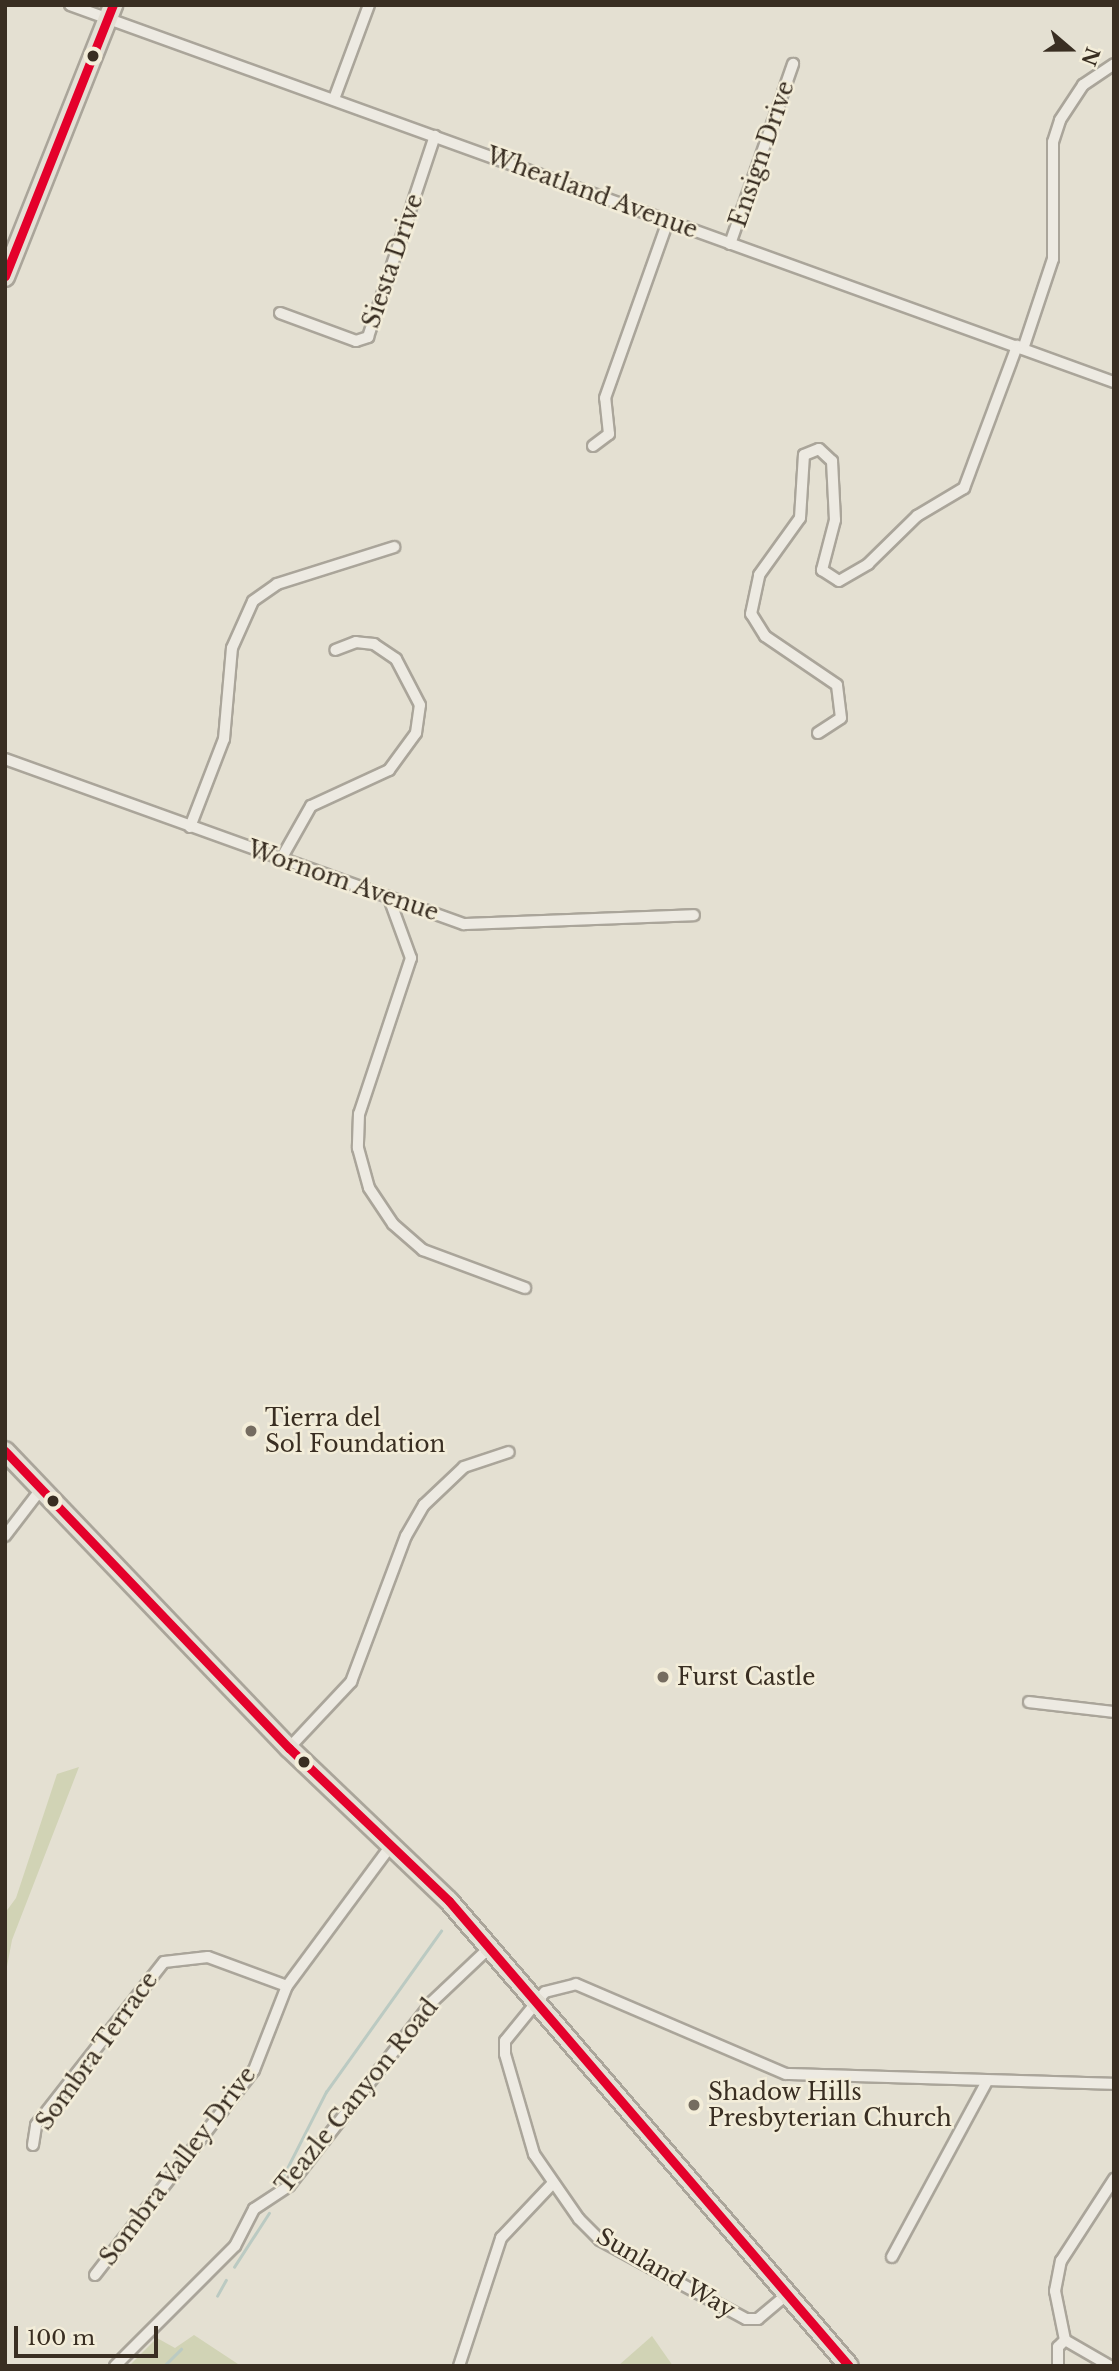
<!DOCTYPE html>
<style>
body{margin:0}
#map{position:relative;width:1119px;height:2371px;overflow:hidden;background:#e4e0d2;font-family:"Libre Baskerville",serif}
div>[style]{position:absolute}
.green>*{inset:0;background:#d1d3b5}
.stream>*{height:2.5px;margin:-1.25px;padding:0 1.25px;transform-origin:1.25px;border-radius:1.25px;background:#bbcac2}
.roads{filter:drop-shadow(2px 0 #aaa59a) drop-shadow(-2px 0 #aaa59a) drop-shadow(0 2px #aaa59a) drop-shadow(0 -2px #aaa59a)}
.street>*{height:10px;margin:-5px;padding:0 5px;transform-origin:5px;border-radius:5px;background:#edeae2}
.primary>*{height:18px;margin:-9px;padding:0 9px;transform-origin:9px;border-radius:9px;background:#e4e0d5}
.bus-1>*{height:9px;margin:-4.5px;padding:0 4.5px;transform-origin:4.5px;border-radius:4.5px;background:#e4002b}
.dots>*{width:19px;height:19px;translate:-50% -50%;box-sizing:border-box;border:4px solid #f3edd9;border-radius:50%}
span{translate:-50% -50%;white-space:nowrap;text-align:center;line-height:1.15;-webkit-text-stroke:5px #f3edd9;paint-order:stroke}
.street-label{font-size:23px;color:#392e22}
.poi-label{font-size:23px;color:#392e22}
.left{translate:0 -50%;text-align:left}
.frame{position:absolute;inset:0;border:7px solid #392e22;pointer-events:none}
.north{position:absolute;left:1035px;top:14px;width:70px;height:70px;-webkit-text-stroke:5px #f3edd9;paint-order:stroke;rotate:110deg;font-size:19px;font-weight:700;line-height:28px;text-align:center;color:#392e22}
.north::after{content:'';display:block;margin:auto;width:24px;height:32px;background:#392e22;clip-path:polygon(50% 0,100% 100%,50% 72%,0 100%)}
.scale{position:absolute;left:14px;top:2326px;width:144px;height:32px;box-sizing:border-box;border:4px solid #392e22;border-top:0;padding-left:9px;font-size:21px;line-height:24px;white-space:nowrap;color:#392e22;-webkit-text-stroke:5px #f3edd9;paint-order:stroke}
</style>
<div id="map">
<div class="green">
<div style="clip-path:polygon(79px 1767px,12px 1940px,5px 1977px,5px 1913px,16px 1898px,57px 1774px)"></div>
<div style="clip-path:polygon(194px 2335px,241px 2366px,129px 2366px,157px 2338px,175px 2348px)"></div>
<div style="clip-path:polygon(652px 2336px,673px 2366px,619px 2366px,619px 2365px)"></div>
</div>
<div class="stream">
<div style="left:277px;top:2188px;width:108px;rotate:-63deg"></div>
<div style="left:326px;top:2092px;width:198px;rotate:-54.5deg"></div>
<div style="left:234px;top:2267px;width:64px;rotate:-57.1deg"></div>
<div style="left:217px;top:2296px;width:18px;rotate:-61deg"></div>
<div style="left:164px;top:2366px;width:24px;rotate:-45deg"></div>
</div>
<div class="roads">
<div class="street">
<div style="left:70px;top:5px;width:1110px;rotate:19.86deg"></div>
<div style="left:334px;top:99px;width:100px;rotate:-69.6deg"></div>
<div style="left:730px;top:244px;width:191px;rotate:-70.7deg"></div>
<div style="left:280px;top:313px;width:81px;rotate:20.2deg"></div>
<div style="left:356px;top:341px;width:13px;rotate:-18deg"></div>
<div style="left:368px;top:337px;width:212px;rotate:-71.6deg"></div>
<div style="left:1023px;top:349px;width:95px;rotate:-71.6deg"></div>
<div style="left:1053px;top:259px;width:117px;rotate:-90deg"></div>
<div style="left:1053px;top:142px;width:23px;rotate:-72deg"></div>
<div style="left:1060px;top:120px;width:42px;rotate:-56.7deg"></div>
<div style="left:1083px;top:85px;width:37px;rotate:-34deg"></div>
<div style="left:593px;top:446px;width:20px;rotate:-37deg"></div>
<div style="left:609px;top:434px;width:36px;rotate:-96deg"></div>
<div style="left:605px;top:398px;width:188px;rotate:-70.4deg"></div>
<div style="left:818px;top:733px;width:27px;rotate:-33deg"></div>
<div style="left:841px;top:718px;width:33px;rotate:-97deg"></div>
<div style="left:837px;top:685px;width:87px;rotate:-145.8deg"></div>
<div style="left:765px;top:636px;width:26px;rotate:-122deg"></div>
<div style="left:751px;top:614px;width:40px;rotate:-78deg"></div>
<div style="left:759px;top:575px;width:70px;rotate:-54.3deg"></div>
<div style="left:800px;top:518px;width:63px;rotate:-86.4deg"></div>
<div style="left:804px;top:455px;width:16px;rotate:-22deg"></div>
<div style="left:819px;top:449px;width:18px;rotate:43deg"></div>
<div style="left:832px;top:461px;width:59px;rotate:87.1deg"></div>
<div style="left:835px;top:520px;width:52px;rotate:104.6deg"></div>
<div style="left:822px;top:570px;width:20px;rotate:33deg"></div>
<div style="left:839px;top:581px;width:34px;rotate:-30deg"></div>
<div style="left:868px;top:564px;width:69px;rotate:-44.4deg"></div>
<div style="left:917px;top:516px;width:55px;rotate:-30.8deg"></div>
<div style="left:964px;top:488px;width:152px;rotate:-69.5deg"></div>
<div style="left:5px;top:759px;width:488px;rotate:19.8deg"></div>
<div style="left:464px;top:924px;width:230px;rotate:-2.2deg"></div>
<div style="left:190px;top:827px;width:94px;rotate:-68.9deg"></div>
<div style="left:224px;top:739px;width:91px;rotate:-85deg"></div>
<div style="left:232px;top:648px;width:51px;rotate:-65.9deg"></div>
<div style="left:253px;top:601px;width:29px;rotate:-35deg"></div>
<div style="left:277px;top:584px;width:123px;rotate:-17.5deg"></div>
<div style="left:281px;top:859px;width:61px;rotate:-60.5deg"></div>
<div style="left:311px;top:806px;width:86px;rotate:-24.8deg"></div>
<div style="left:389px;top:770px;width:46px;rotate:-53.9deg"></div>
<div style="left:416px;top:733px;width:28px;rotate:-82deg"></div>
<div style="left:420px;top:705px;width:52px;rotate:-117.6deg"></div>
<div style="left:396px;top:659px;width:27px;rotate:-146deg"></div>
<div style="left:374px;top:644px;width:18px;rotate:-174deg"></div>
<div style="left:356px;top:642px;width:22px;rotate:159deg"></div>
<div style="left:389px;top:898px;width:64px;rotate:69.9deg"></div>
<div style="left:411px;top:958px;width:164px;rotate:108.4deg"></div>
<div style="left:359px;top:1114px;width:34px;rotate:92deg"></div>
<div style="left:358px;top:1148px;width:41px;rotate:74.6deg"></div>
<div style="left:369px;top:1188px;width:43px;rotate:56.3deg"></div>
<div style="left:393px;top:1224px;width:40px;rotate:41deg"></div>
<div style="left:423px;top:1250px;width:109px;rotate:20.4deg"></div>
<div style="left:5px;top:1536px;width:59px;rotate:-52.5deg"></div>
<div style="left:1029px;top:1702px;width:86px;rotate:6.7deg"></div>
<div style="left:289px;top:1748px;width:91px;rotate:-46.8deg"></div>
<div style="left:351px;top:1682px;width:156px;rotate:-69.4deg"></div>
<div style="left:406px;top:1536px;width:36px;rotate:-60deg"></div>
<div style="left:424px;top:1505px;width:55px;rotate:-43.5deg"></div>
<div style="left:464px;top:1467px;width:47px;rotate:-18.4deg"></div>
<div style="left:33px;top:2145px;width:20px;rotate:-81deg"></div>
<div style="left:36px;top:2125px;width:207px;rotate:-51.9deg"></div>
<div style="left:164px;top:1962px;width:44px;rotate:-6.5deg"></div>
<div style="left:208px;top:1957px;width:84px;rotate:20.2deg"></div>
<div style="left:892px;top:2257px;width:200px;rotate:-61.6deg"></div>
<div style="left:95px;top:2275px;width:259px;rotate:-52.2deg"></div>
<div style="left:254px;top:2070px;width:90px;rotate:-68.6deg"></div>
<div style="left:287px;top:1986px;width:177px;rotate:-53.5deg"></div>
<div style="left:784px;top:2297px;width:34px;rotate:140deg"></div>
<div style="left:758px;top:2319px;width:12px;rotate:180deg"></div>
<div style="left:746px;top:2319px;width:166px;rotate:-151.6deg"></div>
<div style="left:600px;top:2240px;width:30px;rotate:-135deg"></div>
<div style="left:579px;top:2219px;width:79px;rotate:-124.7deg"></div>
<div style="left:534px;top:2154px;width:104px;rotate:-106.2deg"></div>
<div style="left:505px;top:2054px;width:13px;rotate:-90deg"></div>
<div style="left:505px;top:2041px;width:63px;rotate:-50.8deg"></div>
<div style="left:545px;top:1992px;width:32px;rotate:-14deg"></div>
<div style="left:576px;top:1984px;width:228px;rotate:23.2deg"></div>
<div style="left:786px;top:2074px;width:328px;rotate:1.7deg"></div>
<div style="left:115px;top:2366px;width:170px;rotate:-45deg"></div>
<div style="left:235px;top:2246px;width:42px;rotate:-62.8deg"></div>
<div style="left:254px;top:2209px;width:42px;rotate:-33.3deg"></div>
<div style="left:289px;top:2186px;width:233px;rotate:-52.1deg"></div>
<div style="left:432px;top:2002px;width:77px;rotate:-43.4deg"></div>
<div style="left:459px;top:2366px;width:135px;rotate:-71.8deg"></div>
<div style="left:501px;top:2238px;width:74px;rotate:-46.6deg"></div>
<div style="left:1058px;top:2366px;width:19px;rotate:-90deg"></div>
<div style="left:1058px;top:2347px;width:10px;rotate:-45deg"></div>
<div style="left:1110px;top:2366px;width:52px;rotate:-150deg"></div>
<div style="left:1065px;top:2340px;width:50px;rotate:-101.5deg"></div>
<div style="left:1055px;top:2291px;width:31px;rotate:-79deg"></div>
<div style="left:1061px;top:2261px;width:98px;rotate:-57.1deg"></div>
</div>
<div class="primary">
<div style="left:5px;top:277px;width:293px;rotate:-68.3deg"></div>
<div style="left:5px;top:1451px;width:411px;rotate:46.3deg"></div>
<div style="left:289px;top:1748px;width:221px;rotate:43.7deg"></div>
<div style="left:449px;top:1901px;width:613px;rotate:49.3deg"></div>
</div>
</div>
<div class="bus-1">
<div style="left:5px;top:276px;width:292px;rotate:-68.3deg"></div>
<div style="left:5px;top:1451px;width:411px;rotate:46.3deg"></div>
<div style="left:289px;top:1748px;width:221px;rotate:43.7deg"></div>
<div style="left:449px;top:1901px;width:613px;rotate:49.3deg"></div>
</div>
<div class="dots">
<div style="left:93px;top:56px;background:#392e22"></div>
<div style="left:251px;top:1431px;background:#756c60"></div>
<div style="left:53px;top:1501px;background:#392e22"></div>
<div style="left:663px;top:1677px;background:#756c60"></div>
<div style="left:304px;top:1762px;background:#392e22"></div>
<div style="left:694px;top:2105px;background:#756c60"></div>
</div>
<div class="street-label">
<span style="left:762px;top:154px;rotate:-71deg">Ensign Drive</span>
<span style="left:592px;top:193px;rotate:20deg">Wheatland Avenue</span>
<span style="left:393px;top:261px;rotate:-71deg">Siesta Drive</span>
<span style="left:343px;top:881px;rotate:19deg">Wornom Avenue</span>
<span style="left:97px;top:2051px;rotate:-54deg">Sombra Terrace</span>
<span style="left:357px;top:2096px;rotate:-51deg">Teazle Canyon Road</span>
<span style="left:178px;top:2166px;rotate:-53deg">Sombra Valley Drive</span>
<span style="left:666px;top:2273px;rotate:30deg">Sunland Way</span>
</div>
<div class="poi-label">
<span class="left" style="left:265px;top:1431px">Tierra del<br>Sol Foundation</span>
<span class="left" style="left:677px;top:1677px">Furst Castle</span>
<span class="left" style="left:708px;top:2105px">Shadow Hills<br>Presbyterian Church</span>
</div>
<div class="frame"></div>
<div class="north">N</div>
<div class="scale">100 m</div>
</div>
